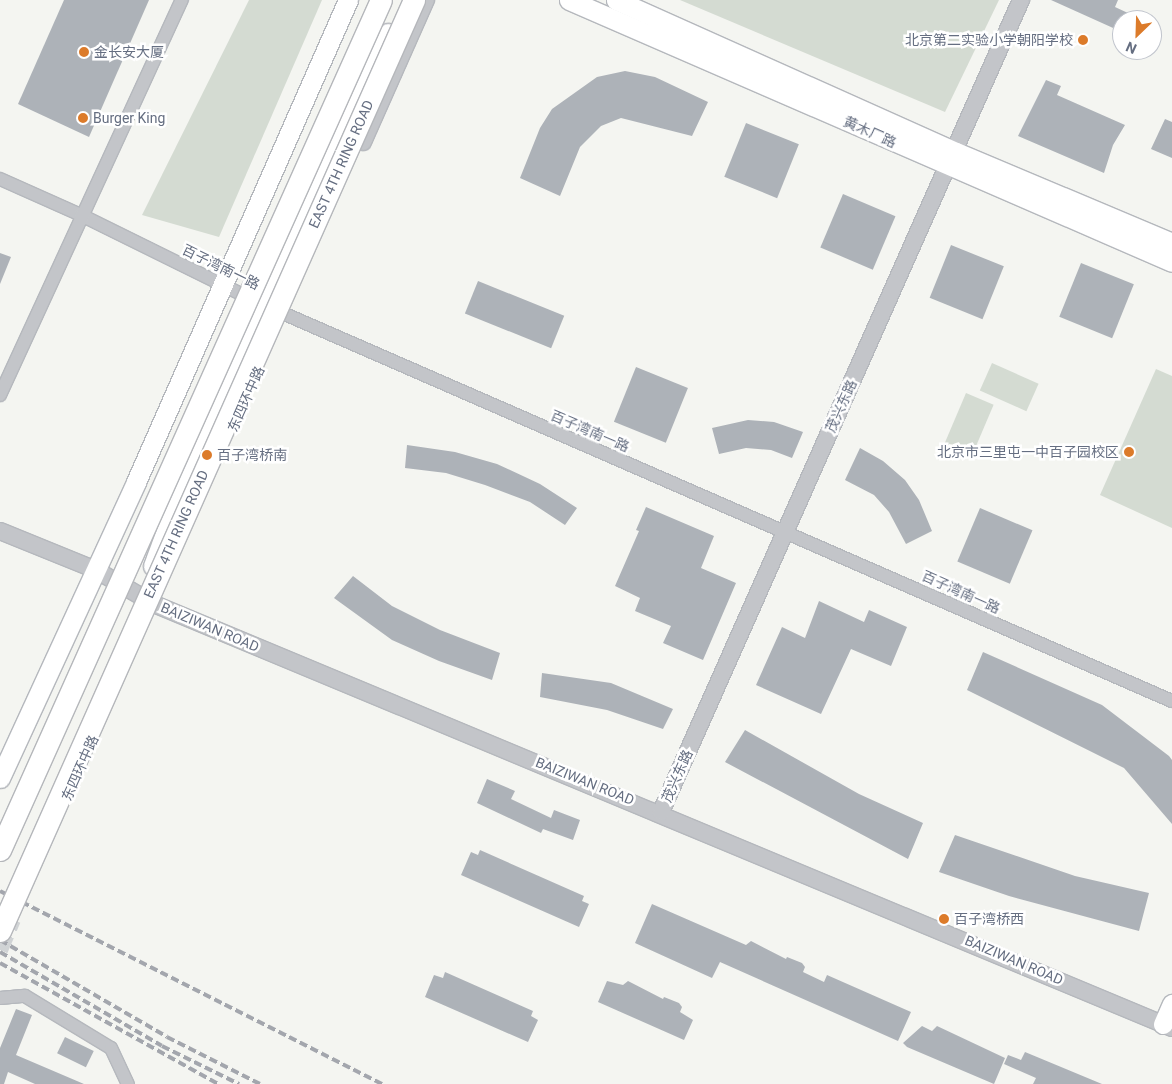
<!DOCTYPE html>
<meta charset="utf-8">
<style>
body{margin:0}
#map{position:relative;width:1172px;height:1084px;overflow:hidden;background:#f4f5f1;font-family:Roboto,"Noto Sans SC",sans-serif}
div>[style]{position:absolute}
.green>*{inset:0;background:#d4dbd2;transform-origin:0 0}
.building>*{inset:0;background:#adb2b8;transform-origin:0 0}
.tertiary-tunnel>*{height:16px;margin-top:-8px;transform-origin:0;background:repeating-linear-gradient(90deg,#d0d3d5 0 16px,transparent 0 24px)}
.roads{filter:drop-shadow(1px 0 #b5b8bd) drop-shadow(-1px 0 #b5b8bd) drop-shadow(0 1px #b5b8bd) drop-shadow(0 -1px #b5b8bd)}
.minor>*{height:12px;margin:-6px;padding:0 6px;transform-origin:6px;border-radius:6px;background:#c3c5c9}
.tertiary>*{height:16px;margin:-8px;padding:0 8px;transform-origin:8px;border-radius:8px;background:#c3c5c9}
.secondary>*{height:19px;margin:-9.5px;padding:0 9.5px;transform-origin:9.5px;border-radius:9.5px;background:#fff}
.rail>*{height:4px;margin-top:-2px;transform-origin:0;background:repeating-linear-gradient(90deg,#a3a6ad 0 8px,transparent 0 12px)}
.bridges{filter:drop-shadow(1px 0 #b5b7bb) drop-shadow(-1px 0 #b5b7bb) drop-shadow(0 1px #b5b7bb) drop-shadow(0 -1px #b5b7bb)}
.trunk-bridge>*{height:21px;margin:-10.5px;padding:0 10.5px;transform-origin:10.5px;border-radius:10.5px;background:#fff}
.dots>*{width:14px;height:14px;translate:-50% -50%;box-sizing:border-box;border:2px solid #fff;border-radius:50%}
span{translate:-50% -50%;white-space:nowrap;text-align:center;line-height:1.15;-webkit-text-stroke:5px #fff;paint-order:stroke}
.poi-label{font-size:14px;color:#656e81}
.right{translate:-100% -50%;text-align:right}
.left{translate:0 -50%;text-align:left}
.street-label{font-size:14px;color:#656e81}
.north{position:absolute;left:1112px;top:10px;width:50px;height:50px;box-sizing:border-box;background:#fff;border:1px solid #c1c5cd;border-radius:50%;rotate:204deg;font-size:14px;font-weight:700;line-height:20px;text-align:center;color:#656e81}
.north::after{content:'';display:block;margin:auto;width:18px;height:22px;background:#dc7b2a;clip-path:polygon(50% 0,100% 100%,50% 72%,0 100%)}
</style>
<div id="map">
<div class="green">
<div style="clip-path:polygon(249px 0,322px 0,219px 237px,142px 215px)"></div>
<div style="clip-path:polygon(680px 0,999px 0,945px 112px)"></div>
<div style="left:992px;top:363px;width:51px;height:30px;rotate:24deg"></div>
<div style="clip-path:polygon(1156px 369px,1172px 376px,1172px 528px,1100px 495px)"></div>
<div style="left:966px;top:393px;width:30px;height:56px;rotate:23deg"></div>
</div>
<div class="building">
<div style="clip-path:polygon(64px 0,149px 0,89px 137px,18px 104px)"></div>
<div style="clip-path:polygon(1051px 0,1118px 0,1115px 7px,1143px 20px,1122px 20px,1122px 32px)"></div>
<div style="clip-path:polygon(625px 71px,655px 77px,708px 102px,692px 136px,621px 118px,601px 126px,580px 147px,560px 196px,520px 178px,540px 128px,552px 109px,597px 77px)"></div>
<div style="clip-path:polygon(1046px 80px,1061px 86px,1057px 95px,1125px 125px,1113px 145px,1104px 173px,1018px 136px)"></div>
<div style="clip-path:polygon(1165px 119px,1172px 122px,1172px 158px,1151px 149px)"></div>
<div style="left:746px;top:123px;width:57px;height:58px;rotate:22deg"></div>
<div style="left:843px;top:194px;width:57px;height:58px;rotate:23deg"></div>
<div style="left:951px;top:245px;width:57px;height:57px;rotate:22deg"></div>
<div style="clip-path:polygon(0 253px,11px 257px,0 284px)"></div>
<div style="left:1081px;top:263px;width:57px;height:58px;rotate:22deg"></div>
<div style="left:478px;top:281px;width:93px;height:35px;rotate:22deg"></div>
<div style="left:636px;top:367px;width:56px;height:59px;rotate:22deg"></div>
<div style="clip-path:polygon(748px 420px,774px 422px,803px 432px,792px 458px,771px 450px,746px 448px,719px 454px,712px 428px)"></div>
<div style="clip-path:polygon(407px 445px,455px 452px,497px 464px,540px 484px,577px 508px,565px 525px,530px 502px,485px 485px,446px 473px,405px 468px)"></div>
<div style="clip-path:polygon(860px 448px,883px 461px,905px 480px,919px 500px,932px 531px,906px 544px,889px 512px,874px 495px,845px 480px)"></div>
<div style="clip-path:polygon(646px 507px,714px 536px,701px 568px,736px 583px,703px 660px,663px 643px,671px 626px,635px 611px,640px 598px,615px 586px,639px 531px,636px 530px)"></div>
<div style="left:980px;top:508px;width:57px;height:58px;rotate:23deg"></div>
<div style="clip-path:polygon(353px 576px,392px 606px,440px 630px,500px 653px,492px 680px,439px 661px,392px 640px,334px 598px)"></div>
<div style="clip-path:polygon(819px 601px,864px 622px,869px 610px,907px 627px,891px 666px,851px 649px,821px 714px,756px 685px,782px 627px,805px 638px)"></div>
<div style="clip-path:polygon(983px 652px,1102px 705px,1169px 756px,1172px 760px,1172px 824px,1124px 768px,967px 690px)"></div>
<div style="clip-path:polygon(542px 673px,611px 683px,673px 709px,663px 729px,607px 710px,540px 697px)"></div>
<div style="clip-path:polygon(745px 730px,859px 794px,923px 823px,908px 859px,725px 762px)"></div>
<div style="clip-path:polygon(487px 779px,515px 791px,511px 799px,551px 818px,554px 810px,580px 820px,573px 840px,543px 829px,541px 833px,477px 803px)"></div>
<div style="clip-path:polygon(955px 835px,1075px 876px,1149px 893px,1139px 931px,1009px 896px,939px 872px)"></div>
<div style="clip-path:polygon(480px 850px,584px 896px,582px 901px,589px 904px,579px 927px,461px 875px,471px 852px,478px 855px)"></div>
<div style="clip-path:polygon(652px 904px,746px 945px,751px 941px,786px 959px,787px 957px,802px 963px,805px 967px,803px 972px,824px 982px,827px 975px,911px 1012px,898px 1041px,720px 962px,712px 978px,635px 943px)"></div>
<div style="clip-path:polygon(445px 972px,533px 1011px,531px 1016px,538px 1020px,528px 1042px,425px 997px,434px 975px,443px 978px)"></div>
<div style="clip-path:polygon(607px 981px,623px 985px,628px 981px,663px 999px,664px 997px,679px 1003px,682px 1007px,680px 1012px,693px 1020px,684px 1040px,598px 1002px)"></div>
<div style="clip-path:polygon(16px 1009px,32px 1015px,16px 1055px,84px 1084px,35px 1084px,8px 1072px,4px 1084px,0 1084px,0 1048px)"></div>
<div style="clip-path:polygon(922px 1026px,932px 1031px,937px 1026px,1005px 1058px,994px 1084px,907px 1047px,903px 1043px)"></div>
<div style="left:65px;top:1037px;width:32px;height:18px;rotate:26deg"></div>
<div style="clip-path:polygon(1025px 1052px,1102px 1084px,1033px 1084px,1036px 1078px,1004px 1064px,1008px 1055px,1021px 1060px)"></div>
</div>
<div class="tertiary-tunnel">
<div style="left:0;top:950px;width:33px;rotate:-67deg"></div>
</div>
<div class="roads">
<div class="minor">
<div style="left:0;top:179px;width:89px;rotate:24deg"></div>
<div style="left:81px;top:215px;width:192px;rotate:26.3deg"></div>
<div style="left:271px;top:308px;width:983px;rotate:23.57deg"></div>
<div style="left:0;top:395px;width:435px;rotate:-65.3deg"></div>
<div style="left:0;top:998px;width:25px;rotate:-5deg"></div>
<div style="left:25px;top:996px;width:100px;rotate:31.2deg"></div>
<div style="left:111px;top:1048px;width:40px;rotate:65deg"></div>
</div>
<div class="tertiary">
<div style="left:363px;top:142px;width:155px;rotate:-66.1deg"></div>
<div style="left:0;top:531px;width:104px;rotate:22.1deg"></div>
<div style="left:96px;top:570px;width:67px;rotate:30.4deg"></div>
<div style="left:154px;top:604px;width:1103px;rotate:22.61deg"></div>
<div style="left:661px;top:812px;width:888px;rotate:-66.09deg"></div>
</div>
<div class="secondary">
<div style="left:569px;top:0;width:657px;rotate:23.48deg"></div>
<div style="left:616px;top:0;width:372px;rotate:24.1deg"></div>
<div style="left:956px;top:152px;width:234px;rotate:22.8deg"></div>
<div style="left:153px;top:566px;width:124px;rotate:-69.7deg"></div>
<div style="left:196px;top:450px;width:459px;rotate:-65.3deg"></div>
<div style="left:0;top:778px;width:326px;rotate:-65.3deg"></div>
<div style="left:136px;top:482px;width:527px;rotate:-66.26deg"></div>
<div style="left:1163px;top:1024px;width:22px;rotate:-66deg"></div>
</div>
</div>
<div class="rail">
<div style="left:0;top:891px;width:428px;rotate:26.8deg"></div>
<div style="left:0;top:940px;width:193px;rotate:30.1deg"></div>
<div style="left:167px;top:1037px;width:104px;rotate:26.8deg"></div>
<div style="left:0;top:952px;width:187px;rotate:30.1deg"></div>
<div style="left:162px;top:1046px;width:86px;rotate:26.3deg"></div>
<div style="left:0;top:963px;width:249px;rotate:29deg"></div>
</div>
<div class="bridges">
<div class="trunk-bridge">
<div style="left:0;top:850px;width:931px;rotate:-65.86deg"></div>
<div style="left:0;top:931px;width:1019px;rotate:-66.03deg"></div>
</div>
</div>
<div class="dots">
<div style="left:1083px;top:40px;background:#dc7b2a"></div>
<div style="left:84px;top:52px;background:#dc7b2a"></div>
<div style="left:83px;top:118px;background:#dc7b2a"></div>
<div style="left:1129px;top:452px;background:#dc7b2a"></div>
<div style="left:207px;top:455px;background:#dc7b2a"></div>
<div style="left:944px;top:919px;background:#dc7b2a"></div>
</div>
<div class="poi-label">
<span class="right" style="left:1073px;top:40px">北京第二实验小学朝阳学校</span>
<span class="left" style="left:94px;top:52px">金长安大厦</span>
<span class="left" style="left:93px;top:118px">Burger King</span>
<span class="right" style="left:1119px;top:452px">北京市三里屯一中百子园校区</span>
<span class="left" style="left:217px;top:455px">百子湾桥南</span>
<span class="left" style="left:954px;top:919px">百子湾桥西</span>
</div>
<div class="street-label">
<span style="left:870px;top:132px;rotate:24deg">黄木厂路</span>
<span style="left:341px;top:164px;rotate:-66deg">EAST 4TH RING ROAD</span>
<span style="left:221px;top:267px;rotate:26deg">百子湾南一路</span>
<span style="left:246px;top:399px;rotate:-66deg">东四环中路</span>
<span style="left:841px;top:406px;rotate:-66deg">茂兴东路</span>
<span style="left:590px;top:431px;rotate:23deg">百子湾南一路</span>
<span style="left:176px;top:534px;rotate:-66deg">EAST 4TH RING ROAD</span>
<span style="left:961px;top:592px;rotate:24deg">百子湾南一路</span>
<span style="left:210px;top:627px;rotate:23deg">BAIZIWAN ROAD</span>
<span style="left:80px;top:768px;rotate:-66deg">东四环中路</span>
<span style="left:677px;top:776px;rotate:-66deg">茂兴东路</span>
<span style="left:585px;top:781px;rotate:22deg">BAIZIWAN ROAD</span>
<span style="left:1014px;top:960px;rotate:23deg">BAIZIWAN ROAD</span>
</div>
<div class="north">N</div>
</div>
